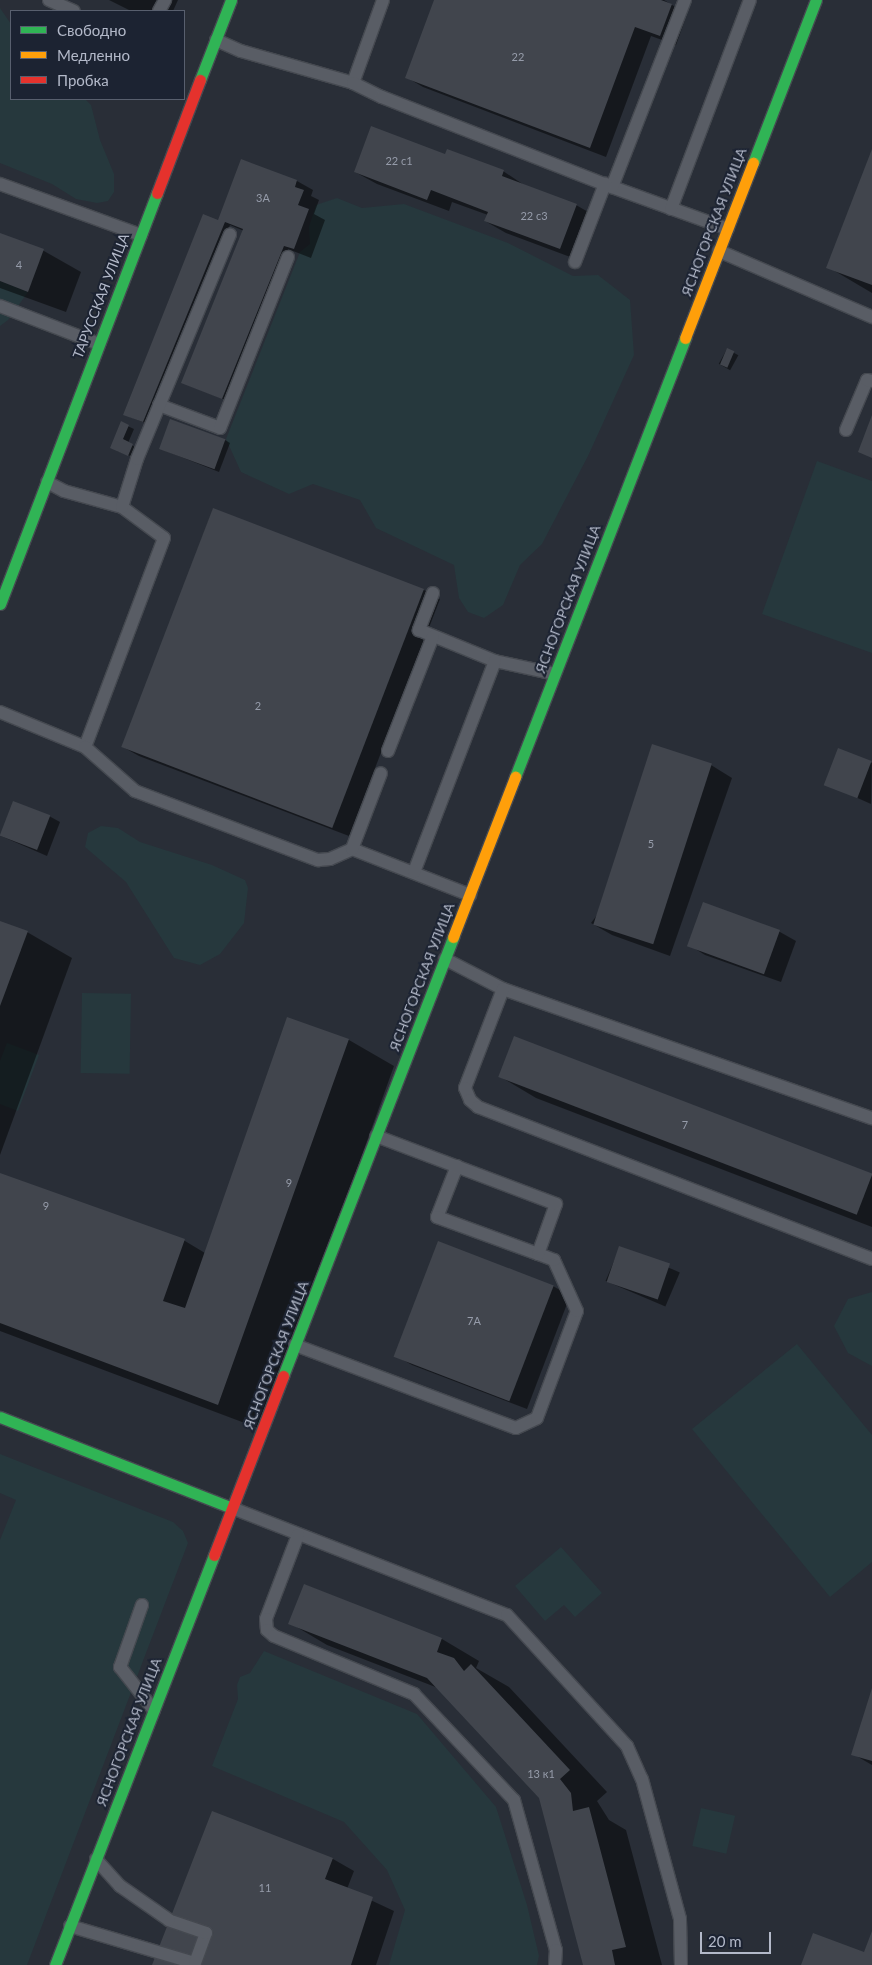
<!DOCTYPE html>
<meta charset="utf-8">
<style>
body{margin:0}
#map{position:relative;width:872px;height:1965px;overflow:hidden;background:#292e37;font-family:Lato,sans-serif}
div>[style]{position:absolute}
.green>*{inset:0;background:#26383d;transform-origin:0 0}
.shadow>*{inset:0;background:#0007;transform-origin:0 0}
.building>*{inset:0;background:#41454d;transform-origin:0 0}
.roads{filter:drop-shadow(1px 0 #454950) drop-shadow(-1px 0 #454950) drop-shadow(0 1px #454950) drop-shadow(0 -1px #454950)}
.lane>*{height:12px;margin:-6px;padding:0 6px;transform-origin:6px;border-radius:6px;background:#595d65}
.fast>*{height:11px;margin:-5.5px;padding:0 5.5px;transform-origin:5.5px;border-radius:5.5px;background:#30b455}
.slow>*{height:11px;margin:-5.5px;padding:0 5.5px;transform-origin:5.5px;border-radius:5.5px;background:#ff9f0a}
.jam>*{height:11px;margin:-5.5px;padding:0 5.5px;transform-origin:5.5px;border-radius:5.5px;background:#e5322d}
span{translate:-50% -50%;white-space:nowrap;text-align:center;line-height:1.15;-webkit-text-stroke:4px #1c2332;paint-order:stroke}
.number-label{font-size:11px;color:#969caa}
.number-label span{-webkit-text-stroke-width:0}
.street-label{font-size:14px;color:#b3b9c9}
.legend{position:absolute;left:10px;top:10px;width:175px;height:90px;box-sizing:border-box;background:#1c2332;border:1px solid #585f6e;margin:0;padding:6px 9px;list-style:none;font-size:15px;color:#b3b9c9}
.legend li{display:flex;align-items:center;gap:10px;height:25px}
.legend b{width:25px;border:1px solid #585f6e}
.scale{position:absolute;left:700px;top:1932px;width:71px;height:22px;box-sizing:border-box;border:2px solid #b3b9c9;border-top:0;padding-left:6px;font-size:15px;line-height:18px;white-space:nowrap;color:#b3b9c9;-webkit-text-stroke:4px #1c2332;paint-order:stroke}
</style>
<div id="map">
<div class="green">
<div style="clip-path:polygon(0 8px,11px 24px,11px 99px,85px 99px,91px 105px,100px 140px,114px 174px,114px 192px,108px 201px,97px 203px,76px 199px,52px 184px,0 163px)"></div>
<div style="clip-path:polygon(337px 198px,362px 208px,404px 204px,508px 243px,573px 276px,598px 275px,630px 300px,634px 355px,588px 456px,542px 544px,520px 565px,503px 605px,484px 618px,468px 612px,459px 598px,454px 565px,376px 528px,360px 500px,313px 484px,289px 494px,241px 472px,226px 439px,300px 252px,310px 244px,309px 227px,316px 205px)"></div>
<div style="clip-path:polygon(0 281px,28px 292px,8px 320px,0 326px)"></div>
<div style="clip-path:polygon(817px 461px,872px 481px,872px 653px,762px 614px)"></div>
<div style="clip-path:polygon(101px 826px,118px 828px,140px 842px,212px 865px,245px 880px,248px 888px,244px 923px,220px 954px,200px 965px,174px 958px,126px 882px,85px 847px,88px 833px)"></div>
<div style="left:82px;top:993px;width:49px;height:80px;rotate:1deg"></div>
<div style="clip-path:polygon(7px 1043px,39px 1055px,18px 1111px,0 1104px,0 1061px)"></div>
<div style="clip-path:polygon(872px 1292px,872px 1366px,848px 1353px,834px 1326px,848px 1299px)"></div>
<div style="clip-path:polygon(797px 1344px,872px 1435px,872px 1562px,830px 1597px,692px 1429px)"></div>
<div style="clip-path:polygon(0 1454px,173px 1522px,183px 1531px,188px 1543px,27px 1965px,0 1965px,0 1540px,16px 1500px,0 1493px)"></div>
<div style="clip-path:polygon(561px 1547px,602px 1593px,575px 1617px,564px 1605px,545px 1621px,515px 1586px)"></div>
<div style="clip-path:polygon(264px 1651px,417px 1714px,496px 1807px,527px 1905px,539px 1956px,537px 1965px,389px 1965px,405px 1910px,387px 1870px,344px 1822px,212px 1766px,238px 1699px,237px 1685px,240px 1677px,250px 1673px)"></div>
<div style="left:701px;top:1808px;width:35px;height:39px;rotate:13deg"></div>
</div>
<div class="shadow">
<div style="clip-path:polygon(109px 0,178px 0,173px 11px,131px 11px)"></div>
<div style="clip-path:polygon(436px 0,664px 0,687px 14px,676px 45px,651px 36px,606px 157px,423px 87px,406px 77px)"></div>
<div style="clip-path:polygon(872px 153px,872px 293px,828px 267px)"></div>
<div style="clip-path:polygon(503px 171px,524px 185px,576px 205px,597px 217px,581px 261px,506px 233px,485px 221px,488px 215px,452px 202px,449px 211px,377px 184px,355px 172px)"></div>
<div style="clip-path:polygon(297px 181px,313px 190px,311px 196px,319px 200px,314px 214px,325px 220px,311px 258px,288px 249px,228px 401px,188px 385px,244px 231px,230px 225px,148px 424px,130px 417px,219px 221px)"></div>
<div style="clip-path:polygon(0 234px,44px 251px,81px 272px,66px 312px,0 288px)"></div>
<div style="left:727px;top:349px;width:13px;height:17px;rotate:29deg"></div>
<div style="clip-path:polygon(121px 423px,134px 429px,128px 443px,137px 448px,133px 457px,117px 451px)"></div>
<div style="clip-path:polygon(225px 440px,230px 443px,219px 472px,166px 451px)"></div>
<div style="clip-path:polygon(213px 509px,424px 590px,440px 599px,349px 836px,139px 756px,123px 747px)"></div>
<div style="clip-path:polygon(839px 750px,872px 763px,871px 804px,826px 784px)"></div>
<div style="clip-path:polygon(711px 765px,732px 778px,670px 956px,612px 935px,591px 923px)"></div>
<div style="clip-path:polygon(49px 816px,60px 822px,47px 856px,1px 836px)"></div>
<div style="clip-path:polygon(704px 904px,780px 932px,796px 941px,781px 982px,705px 955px,689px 945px)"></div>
<div style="clip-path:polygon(0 923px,27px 932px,72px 958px,0 1155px)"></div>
<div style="clip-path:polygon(287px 1019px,349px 1040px,394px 1066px,263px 1430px,0 1331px,0 1174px,185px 1241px,205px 1253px)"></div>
<div style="clip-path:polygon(499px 1076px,872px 1175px,872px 1227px,536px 1098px)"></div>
<div style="left:620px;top:1247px;width:65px;height:37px;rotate:23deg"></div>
<div style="clip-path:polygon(553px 1286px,570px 1296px,527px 1409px,412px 1365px,396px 1356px)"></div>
<div style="clip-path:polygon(305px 1585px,442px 1639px,479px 1661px,476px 1668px,509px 1687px,607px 1792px,597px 1801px,609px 1820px,626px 1830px,662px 1965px,584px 1965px,540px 1798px,438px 1688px,327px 1645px,290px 1623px)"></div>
<div style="clip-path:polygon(872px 1691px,872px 1765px,853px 1754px)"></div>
<div style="clip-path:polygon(213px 1813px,333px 1859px,354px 1871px,347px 1889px,394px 1911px,376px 1965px,154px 1965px)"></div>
</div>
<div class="building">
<div style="clip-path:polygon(434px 0,661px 0,672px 4px,660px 36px,635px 27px,590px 148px,405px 78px)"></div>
<div style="clip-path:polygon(371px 126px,445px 154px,447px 149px,504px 170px,502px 176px,577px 204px,560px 249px,484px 221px,488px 212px,431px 190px,427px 200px,354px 172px)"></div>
<div style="clip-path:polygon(872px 149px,872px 285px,826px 268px)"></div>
<div style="clip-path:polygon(241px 159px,297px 180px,295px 187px,304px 190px,298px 205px,309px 209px,294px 249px,284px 246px,222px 399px,181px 383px,243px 229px,225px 222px,143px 422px,123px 415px,203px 214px,218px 220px)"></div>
<div style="clip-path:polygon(0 233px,44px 249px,28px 292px,0 281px)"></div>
<div style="left:727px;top:348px;width:8px;height:18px;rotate:23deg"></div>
<div style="clip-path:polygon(872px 415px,872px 458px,858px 452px)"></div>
<div style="left:170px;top:419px;width:59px;height:32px;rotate:20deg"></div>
<div style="clip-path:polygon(121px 421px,129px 425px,123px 439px,133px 444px,128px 456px,110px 448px)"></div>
<div style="left:213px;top:508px;width:226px;height:256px;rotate:21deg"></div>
<div style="left:652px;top:744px;width:63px;height:190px;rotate:18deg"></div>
<div style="left:838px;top:748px;width:36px;height:40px;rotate:21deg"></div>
<div style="left:13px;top:801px;width:40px;height:37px;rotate:21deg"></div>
<div style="left:703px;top:902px;width:82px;height:47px;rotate:20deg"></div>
<div style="clip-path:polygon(0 921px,28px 931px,0 1006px)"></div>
<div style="clip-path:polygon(287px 1017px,349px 1039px,218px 1405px,0 1323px,0 1173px,185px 1239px,163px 1301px,185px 1308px)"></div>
<div style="left:514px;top:1036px;width:384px;height:44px;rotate:21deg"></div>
<div style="left:438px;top:1241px;width:124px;height:124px;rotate:21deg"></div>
<div style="left:619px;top:1246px;width:54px;height:38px;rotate:19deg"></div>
<div style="clip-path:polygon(304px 1584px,442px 1638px,437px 1652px,454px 1658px,464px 1671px,471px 1664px,570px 1770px,560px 1779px,571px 1793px,573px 1811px,589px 1807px,626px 1947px,612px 1950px,615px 1965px,583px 1965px,539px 1798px,427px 1678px,288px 1624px)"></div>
<div style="clip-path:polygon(872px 1688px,872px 1761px,851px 1755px)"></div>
<div style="clip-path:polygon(212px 1811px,333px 1858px,325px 1879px,373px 1897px,351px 1965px,152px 1965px)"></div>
<div style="clip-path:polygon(872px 1931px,872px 1965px,801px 1965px,813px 1933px,864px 1952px)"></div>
</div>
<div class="roads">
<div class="lane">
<div style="left:49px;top:0;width:27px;rotate:24deg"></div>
<div style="left:159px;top:11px;width:13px;rotate:-61deg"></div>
<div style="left:216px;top:40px;width:27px;rotate:24deg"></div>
<div style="left:241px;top:51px;width:116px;rotate:15.9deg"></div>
<div style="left:353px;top:83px;width:88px;rotate:-70.1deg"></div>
<div style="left:353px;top:83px;width:32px;rotate:26deg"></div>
<div style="left:382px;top:97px;width:247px;rotate:21.4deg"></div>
<div style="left:612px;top:187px;width:123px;rotate:19.9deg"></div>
<div style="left:0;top:184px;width:150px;rotate:19.9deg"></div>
<div style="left:612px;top:187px;width:201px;rotate:-68.7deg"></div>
<div style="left:671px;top:209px;width:223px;rotate:-69.3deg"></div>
<div style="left:719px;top:251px;width:167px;rotate:23.3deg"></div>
<div style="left:575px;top:262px;width:84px;rotate:-69deg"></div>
<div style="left:0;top:306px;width:106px;rotate:21deg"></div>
<div style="left:159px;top:405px;width:65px;rotate:20.7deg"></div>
<div style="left:220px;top:428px;width:184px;rotate:-68.3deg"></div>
<div style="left:846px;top:430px;width:54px;rotate:-67.2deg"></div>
<div style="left:867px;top:380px;width:5px;rotate:11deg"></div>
<div style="left:47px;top:482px;width:19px;rotate:28deg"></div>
<div style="left:64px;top:491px;width:60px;rotate:15.4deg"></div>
<div style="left:122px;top:507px;width:52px;rotate:36.4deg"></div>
<div style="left:164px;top:538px;width:223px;rotate:110.7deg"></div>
<div style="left:122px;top:507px;width:50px;rotate:-72.6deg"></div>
<div style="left:137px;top:459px;width:243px;rotate:-67.5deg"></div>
<div style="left:433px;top:593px;width:40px;rotate:111deg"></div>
<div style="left:419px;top:630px;width:82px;rotate:22.2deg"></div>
<div style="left:495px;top:661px;width:61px;rotate:12.2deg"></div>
<div style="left:0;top:712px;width:92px;rotate:22.4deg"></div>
<div style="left:85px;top:747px;width:67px;rotate:41.3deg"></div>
<div style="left:135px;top:791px;width:196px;rotate:20.7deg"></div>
<div style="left:318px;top:860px;width:12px;rotate:-5deg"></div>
<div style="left:330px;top:859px;width:24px;rotate:-24deg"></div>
<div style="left:352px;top:849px;width:127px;rotate:21.3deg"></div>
<div style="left:388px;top:751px;width:123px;rotate:-68.6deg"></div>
<div style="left:352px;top:849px;width:81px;rotate:-69.1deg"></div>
<div style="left:414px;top:872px;width:226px;rotate:-69deg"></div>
<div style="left:445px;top:959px;width:65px;rotate:27.3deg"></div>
<div style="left:503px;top:989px;width:391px;rotate:19.3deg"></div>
<div style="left:503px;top:989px;width:106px;rotate:111deg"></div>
<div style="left:465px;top:1088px;width:13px;rotate:67deg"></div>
<div style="left:470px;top:1100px;width:11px;rotate:41deg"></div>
<div style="left:478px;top:1107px;width:422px;rotate:21.1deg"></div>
<div style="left:457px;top:1166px;width:55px;rotate:111.4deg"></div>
<div style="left:437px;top:1217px;width:108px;rotate:20.1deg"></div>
<div style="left:295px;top:1345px;width:236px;rotate:20.6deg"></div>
<div style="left:516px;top:1428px;width:23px;rotate:-25deg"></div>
<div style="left:537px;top:1418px;width:114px;rotate:-69.5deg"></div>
<div style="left:577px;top:1311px;width:56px;rotate:-114.3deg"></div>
<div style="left:554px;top:1260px;width:17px;rotate:-159deg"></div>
<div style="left:538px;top:1254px;width:53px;rotate:-70.2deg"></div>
<div style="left:556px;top:1204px;width:192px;rotate:-159.3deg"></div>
<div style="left:232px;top:1508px;width:295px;rotate:21.3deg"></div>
<div style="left:507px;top:1615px;width:178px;rotate:47.5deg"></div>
<div style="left:627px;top:1746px;width:36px;rotate:66deg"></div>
<div style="left:642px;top:1779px;width:145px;rotate:74.8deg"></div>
<div style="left:680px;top:1919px;width:46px;rotate:88.8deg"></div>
<div style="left:298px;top:1535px;width:90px;rotate:110.9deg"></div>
<div style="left:266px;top:1619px;width:11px;rotate:85deg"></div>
<div style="left:267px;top:1630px;width:9px;rotate:41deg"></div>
<div style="left:274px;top:1636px;width:152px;rotate:22.5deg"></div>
<div style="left:414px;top:1694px;width:146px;rotate:46.7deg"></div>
<div style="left:514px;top:1800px;width:156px;rotate:74.4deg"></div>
<div style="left:556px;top:1950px;width:15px;rotate:94deg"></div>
<div style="left:142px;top:1605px;width:66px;rotate:109.5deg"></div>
<div style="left:120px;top:1667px;width:55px;rotate:51.7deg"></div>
<div style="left:70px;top:1926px;width:130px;rotate:16.5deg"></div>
<div style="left:195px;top:1963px;width:32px;rotate:-70deg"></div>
<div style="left:206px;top:1933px;width:39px;rotate:-161deg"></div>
<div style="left:169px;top:1920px;width:60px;rotate:-145.2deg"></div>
<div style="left:120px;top:1886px;width:36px;rotate:-132deg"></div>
</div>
<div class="fast">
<div style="left:200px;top:80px;width:86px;rotate:-68.8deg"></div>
<div style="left:753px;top:163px;width:175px;rotate:-68.9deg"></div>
<div style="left:0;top:604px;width:440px;rotate:-69.1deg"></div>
<div style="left:515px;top:777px;width:471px;rotate:-68.8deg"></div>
<div style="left:283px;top:1376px;width:471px;rotate:-68.8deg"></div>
<div style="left:0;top:1417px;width:249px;rotate:21.4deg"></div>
<div style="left:55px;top:1965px;width:440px;rotate:-68.8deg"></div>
</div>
<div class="slow">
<div style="left:685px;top:338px;width:188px;rotate:-68.8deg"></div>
<div style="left:453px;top:937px;width:172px;rotate:-68.8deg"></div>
</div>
<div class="jam">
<div style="left:157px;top:193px;width:121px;rotate:-69.2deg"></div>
<div style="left:214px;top:1555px;width:192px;rotate:-68.9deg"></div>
</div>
</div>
<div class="number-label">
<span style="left:518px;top:57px">22</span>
<span style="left:399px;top:161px">22 с1</span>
<span style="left:263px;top:198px">3А</span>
<span style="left:534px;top:216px">22 с3</span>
<span style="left:19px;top:265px">4</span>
<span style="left:258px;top:706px">2</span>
<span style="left:651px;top:844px">5</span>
<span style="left:685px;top:1125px">7</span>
<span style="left:289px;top:1183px">9</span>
<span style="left:46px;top:1206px">9</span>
<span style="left:474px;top:1321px">7А</span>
<span style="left:541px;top:1774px">13 к1</span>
<span style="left:265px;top:1888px">11</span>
</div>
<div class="street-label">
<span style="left:714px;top:222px;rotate:-69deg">ЯСНОГОРСКАЯ УЛИЦА</span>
<span style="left:101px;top:296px;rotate:-69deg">ТАРУССКАЯ УЛИЦА</span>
<span style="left:568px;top:599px;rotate:-69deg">ЯСНОГОРСКАЯ УЛИЦА</span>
<span style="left:422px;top:977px;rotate:-69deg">ЯСНОГОРСКАЯ УЛИЦА</span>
<span style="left:276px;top:1355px;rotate:-69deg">ЯСНОГОРСКАЯ УЛИЦА</span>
<span style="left:129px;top:1732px;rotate:-69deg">ЯСНОГОРСКАЯ УЛИЦА</span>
</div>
<ul class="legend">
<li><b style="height:6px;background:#30b455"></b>Свободно</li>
<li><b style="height:6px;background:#ff9f0a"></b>Медленно</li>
<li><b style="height:6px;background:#e5322d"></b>Пробка</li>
</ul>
<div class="scale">20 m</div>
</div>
